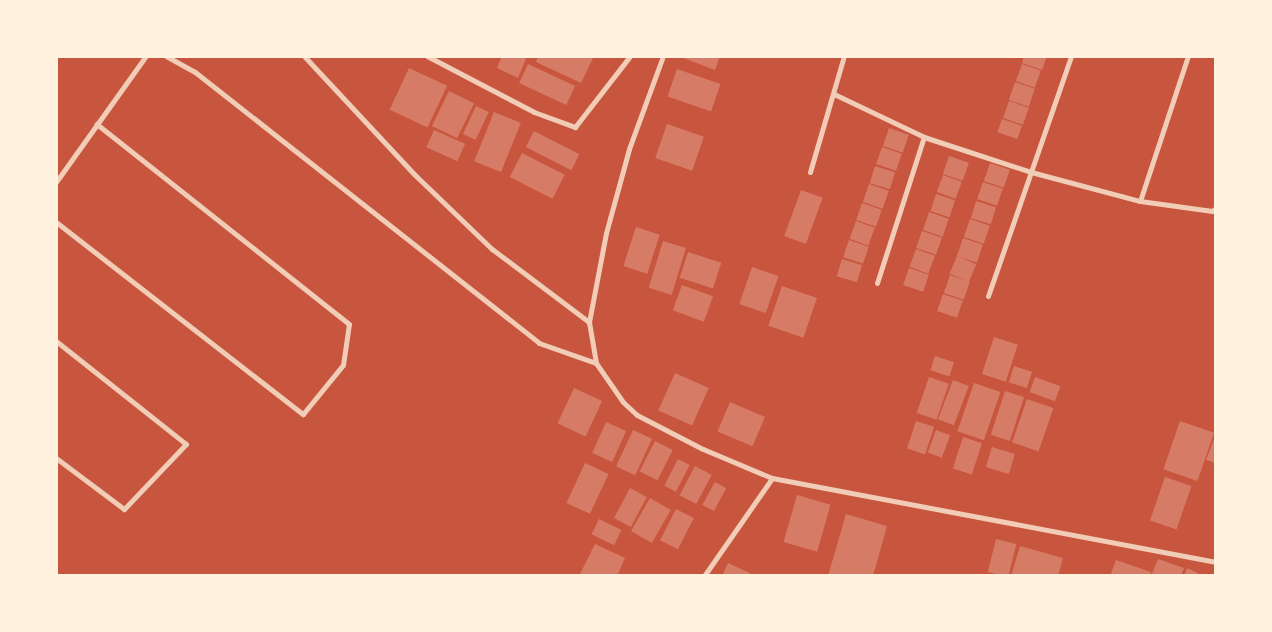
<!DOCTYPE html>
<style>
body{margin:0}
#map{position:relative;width:1272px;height:632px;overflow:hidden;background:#c8553d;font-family:"PT Sans",sans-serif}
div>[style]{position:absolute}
.building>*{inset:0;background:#d67c66;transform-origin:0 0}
.minor>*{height:5px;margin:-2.5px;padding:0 2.5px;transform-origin:2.5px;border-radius:2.5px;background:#f1ccb7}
span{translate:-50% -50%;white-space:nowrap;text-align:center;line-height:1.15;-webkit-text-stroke:4px #fff3e0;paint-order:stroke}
.frame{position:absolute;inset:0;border:58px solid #fff3e0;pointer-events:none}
</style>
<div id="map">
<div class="building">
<div style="clip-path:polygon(502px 56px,527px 56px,518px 78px,497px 68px)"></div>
<div style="clip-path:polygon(538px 56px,594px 56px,581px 83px,536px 62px)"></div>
<div style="clip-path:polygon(678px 56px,720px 56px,715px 70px)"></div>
<div style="clip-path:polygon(1024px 56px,1047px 56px,1042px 70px,1022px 63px)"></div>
<div style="left:528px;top:64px;width:52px;height:21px;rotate:25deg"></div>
<div style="left:1022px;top:64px;width:20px;height:18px;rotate:20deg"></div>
<div style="left:409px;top:68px;width:42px;height:46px;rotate:25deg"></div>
<div style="left:677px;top:69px;width:46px;height:29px;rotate:19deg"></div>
<div style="left:1015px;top:82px;width:21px;height:19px;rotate:19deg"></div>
<div style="left:449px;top:91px;width:28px;height:39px;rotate:26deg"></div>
<div style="left:1009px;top:101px;width:21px;height:18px;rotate:19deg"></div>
<div style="left:476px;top:106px;width:14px;height:31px;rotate:25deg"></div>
<div style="left:494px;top:112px;width:29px;height:53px;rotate:22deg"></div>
<div style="left:1002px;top:119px;width:21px;height:14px;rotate:19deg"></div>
<div style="left:667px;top:124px;width:39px;height:36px;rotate:19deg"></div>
<div style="left:889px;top:128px;width:21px;height:19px;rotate:19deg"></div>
<div style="left:434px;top:130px;width:34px;height:19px;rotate:24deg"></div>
<div style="left:534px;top:131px;width:51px;height:18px;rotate:27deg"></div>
<div style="left:882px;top:147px;width:21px;height:18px;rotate:19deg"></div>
<div style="left:522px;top:153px;width:48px;height:27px;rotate:27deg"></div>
<div style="left:949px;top:156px;width:21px;height:19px;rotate:19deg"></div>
<div style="left:990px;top:163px;width:21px;height:19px;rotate:19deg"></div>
<div style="left:875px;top:166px;width:21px;height:18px;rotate:17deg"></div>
<div style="left:943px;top:175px;width:20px;height:18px;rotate:20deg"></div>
<div style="left:983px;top:182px;width:21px;height:18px;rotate:19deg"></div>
<div style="left:869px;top:184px;width:21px;height:19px;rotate:19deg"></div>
<div style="left:801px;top:190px;width:23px;height:49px;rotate:20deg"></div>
<div style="left:936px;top:194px;width:20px;height:18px;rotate:18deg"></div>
<div style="left:976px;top:201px;width:21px;height:18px;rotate:17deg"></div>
<div style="left:862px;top:203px;width:21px;height:18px;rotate:19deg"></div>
<div style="left:929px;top:212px;width:21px;height:19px;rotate:19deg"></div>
<div style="left:970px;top:219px;width:21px;height:19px;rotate:19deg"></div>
<div style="left:856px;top:221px;width:20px;height:19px;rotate:20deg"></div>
<div style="left:636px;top:227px;width:25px;height:41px;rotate:18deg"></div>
<div style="left:922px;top:231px;width:21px;height:18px;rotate:19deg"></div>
<div style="left:963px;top:238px;width:21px;height:19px;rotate:19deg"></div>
<div style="left:849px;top:240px;width:21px;height:18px;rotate:19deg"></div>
<div style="left:663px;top:241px;width:24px;height:49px;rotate:17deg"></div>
<div style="left:916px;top:249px;width:20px;height:19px;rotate:20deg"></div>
<div style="left:688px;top:252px;width:35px;height:27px;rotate:18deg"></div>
<div style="left:957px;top:256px;width:21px;height:19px;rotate:23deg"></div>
<div style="left:842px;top:259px;width:21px;height:18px;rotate:17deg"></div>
<div style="left:752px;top:267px;width:28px;height:39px;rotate:19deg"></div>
<div style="left:909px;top:268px;width:21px;height:18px;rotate:19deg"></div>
<div style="left:950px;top:275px;width:21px;height:19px;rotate:19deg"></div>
<div style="left:682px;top:285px;width:33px;height:27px;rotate:20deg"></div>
<div style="left:782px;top:286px;width:37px;height:42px;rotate:19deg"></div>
<div style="left:943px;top:294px;width:21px;height:18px;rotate:19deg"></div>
<div style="left:994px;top:337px;width:25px;height:39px;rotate:18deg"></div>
<div style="left:935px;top:356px;width:20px;height:15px;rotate:18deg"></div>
<div style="left:1014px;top:366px;width:19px;height:17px;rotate:18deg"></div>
<div style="left:675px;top:373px;width:37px;height:41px;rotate:24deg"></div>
<div style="left:929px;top:377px;width:21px;height:38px;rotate:19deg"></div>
<div style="left:1035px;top:377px;width:27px;height:16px;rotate:20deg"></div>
<div style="left:953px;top:380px;width:17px;height:42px;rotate:21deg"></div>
<div style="left:974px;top:383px;width:28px;height:51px;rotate:19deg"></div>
<div style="left:574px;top:388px;width:31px;height:39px;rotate:25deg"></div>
<div style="left:1005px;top:391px;width:20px;height:46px;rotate:18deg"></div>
<div style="left:1027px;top:399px;width:28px;height:46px;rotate:19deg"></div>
<div style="left:730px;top:402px;width:38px;height:32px;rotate:23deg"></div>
<div style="left:916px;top:421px;width:19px;height:29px;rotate:18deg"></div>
<div style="left:1180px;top:421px;width:36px;height:51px;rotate:19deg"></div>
<div style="left:606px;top:422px;width:22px;height:34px;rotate:24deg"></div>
<div style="left:633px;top:430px;width:21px;height:40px;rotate:25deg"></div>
<div style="left:936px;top:430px;width:15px;height:24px;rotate:20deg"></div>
<div style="clip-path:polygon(1216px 434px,1216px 463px,1206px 460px)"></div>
<div style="left:963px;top:437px;width:20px;height:33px;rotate:18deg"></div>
<div style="left:655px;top:441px;width:20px;height:34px;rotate:27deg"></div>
<div style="left:992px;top:447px;width:24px;height:21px;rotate:17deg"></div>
<div style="left:678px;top:459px;width:13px;height:30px;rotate:27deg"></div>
<div style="left:585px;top:463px;width:26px;height:44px;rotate:25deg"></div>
<div style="left:695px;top:466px;width:19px;height:33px;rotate:28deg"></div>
<div style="left:1165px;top:477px;width:28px;height:46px;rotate:19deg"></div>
<div style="left:715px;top:482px;width:13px;height:26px;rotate:29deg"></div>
<div style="left:630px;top:488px;width:19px;height:34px;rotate:28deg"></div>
<div style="left:797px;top:495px;width:35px;height:49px;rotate:16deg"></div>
<div style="left:650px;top:498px;width:24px;height:38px;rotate:30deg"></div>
<div style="left:676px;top:509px;width:20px;height:35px;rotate:27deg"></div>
<div style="clip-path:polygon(846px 514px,887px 526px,873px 576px,828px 576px)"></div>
<div style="left:599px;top:519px;width:25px;height:17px;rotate:26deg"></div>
<div style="left:996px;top:539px;width:21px;height:34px;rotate:14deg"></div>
<div style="clip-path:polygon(595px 544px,625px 558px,617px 576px,579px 576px)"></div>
<div style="clip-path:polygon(1020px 546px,1063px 558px,1058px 576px,1011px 576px)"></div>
<div style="clip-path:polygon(1158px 559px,1184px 568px,1181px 576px,1151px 576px)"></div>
<div style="clip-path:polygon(1116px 560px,1151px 572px,1149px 576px,1110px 576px)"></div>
<div style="clip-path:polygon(728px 563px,756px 576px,722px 576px)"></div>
<div style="clip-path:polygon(1187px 568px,1198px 573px,1197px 576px,1184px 576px)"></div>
</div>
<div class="minor">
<div style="left:166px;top:56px;width:33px;rotate:29deg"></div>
<div style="left:195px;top:72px;width:438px;rotate:38.2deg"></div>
<div style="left:539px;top:343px;width:60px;rotate:19.3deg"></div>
<div style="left:304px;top:56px;width:163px;rotate:47deg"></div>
<div style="left:415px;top:175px;width:107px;rotate:43.9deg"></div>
<div style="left:492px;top:249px;width:121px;rotate:37deg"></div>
<div style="left:427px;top:56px;width:121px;rotate:27.6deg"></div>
<div style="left:534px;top:112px;width:44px;rotate:20.1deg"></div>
<div style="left:575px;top:127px;width:90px;rotate:-52.2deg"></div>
<div style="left:663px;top:56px;width:99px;rotate:110.1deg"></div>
<div style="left:629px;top:149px;width:87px;rotate:105.3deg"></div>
<div style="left:606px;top:233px;width:91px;rotate:100.8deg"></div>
<div style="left:589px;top:322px;width:42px;rotate:80.3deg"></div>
<div style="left:596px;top:363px;width:47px;rotate:55.3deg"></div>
<div style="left:623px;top:402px;width:19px;rotate:43deg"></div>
<div style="left:637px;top:415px;width:74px;rotate:27.3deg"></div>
<div style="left:703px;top:449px;width:75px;rotate:22.8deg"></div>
<div style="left:772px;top:478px;width:452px;rotate:10.7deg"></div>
<div style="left:834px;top:94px;width:100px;rotate:25.5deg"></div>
<div style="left:924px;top:137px;width:113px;rotate:18.1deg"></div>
<div style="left:1031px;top:172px;width:113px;rotate:14.9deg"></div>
<div style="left:1140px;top:201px;width:73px;rotate:7.9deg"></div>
<div style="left:1212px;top:211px;width:5px;rotate:-37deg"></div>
<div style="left:810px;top:172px;width:121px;rotate:-73.7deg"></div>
<div style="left:56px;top:182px;width:155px;rotate:-54.5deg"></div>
<div style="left:1140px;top:201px;width:153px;rotate:-71.7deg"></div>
<div style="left:56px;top:222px;width:313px;rotate:37.9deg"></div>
<div style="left:303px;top:414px;width:63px;rotate:-50.8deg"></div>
<div style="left:343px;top:365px;width:41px;rotate:-81.7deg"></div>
<div style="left:349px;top:324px;width:322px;rotate:-141.6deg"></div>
<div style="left:877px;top:283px;width:153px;rotate:-72.2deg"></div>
<div style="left:988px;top:296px;width:254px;rotate:-70.9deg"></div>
<div style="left:56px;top:341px;width:166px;rotate:38.4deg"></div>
<div style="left:186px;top:444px;width:90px;rotate:133.6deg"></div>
<div style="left:124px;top:509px;width:85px;rotate:-143.1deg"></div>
<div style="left:704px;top:576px;width:119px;rotate:-55.2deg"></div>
</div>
<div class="frame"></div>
</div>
